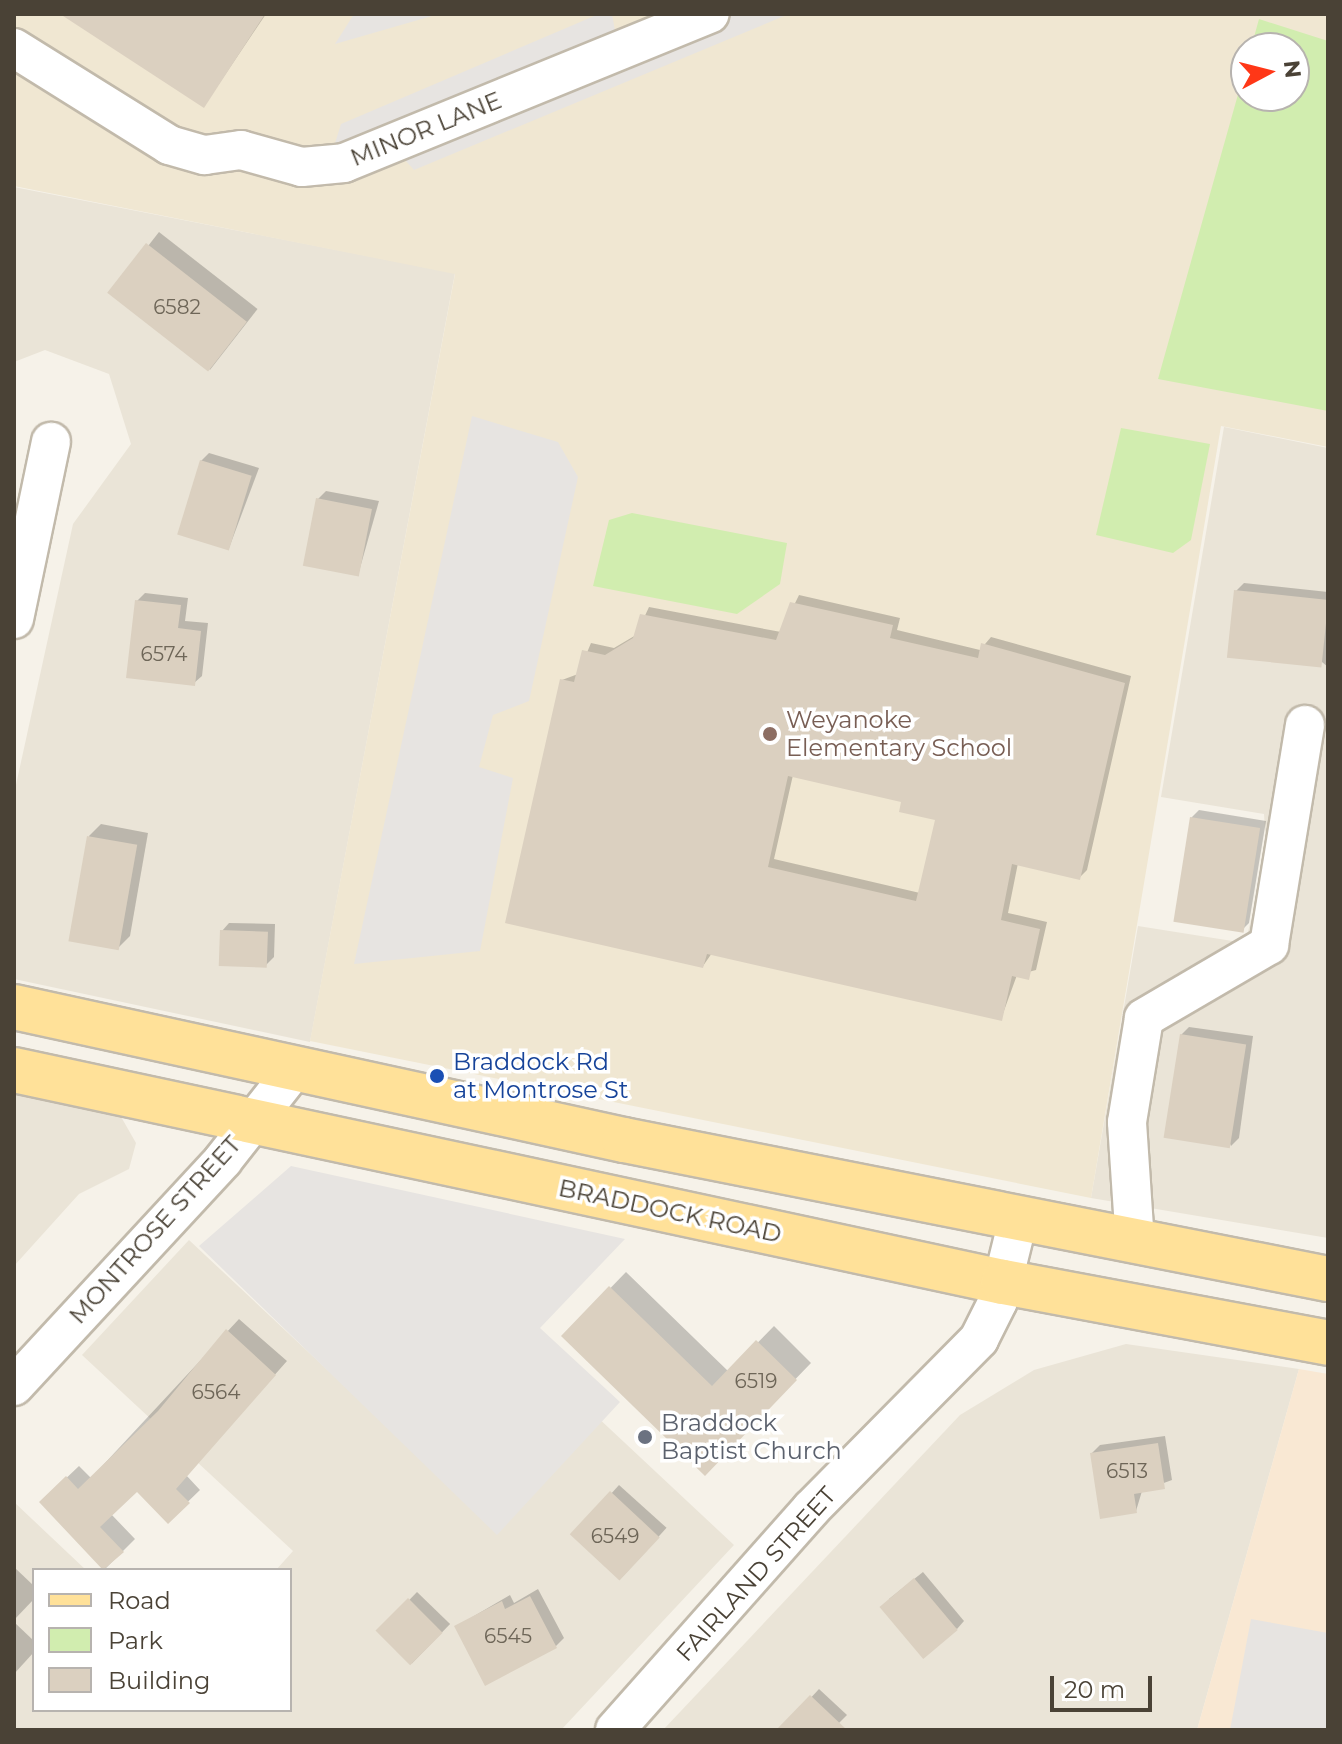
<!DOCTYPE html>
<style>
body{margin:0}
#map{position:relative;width:1342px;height:1744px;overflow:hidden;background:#f6f2e9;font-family:Montserrat,sans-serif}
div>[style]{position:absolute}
.residential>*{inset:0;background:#eae4d7}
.commercial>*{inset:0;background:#f9e8d3}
.education>*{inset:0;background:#f0e7d2}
.green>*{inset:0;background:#d1edaf}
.parking>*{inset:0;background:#e7e4e1}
.shadow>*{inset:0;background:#0003;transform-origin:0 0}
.building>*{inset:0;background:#dbd0c0;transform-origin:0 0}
.roads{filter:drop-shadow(2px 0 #c2baab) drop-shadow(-2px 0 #c2baab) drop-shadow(0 2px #c2baab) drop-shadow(0 -2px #c2baab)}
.minor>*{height:38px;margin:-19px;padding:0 19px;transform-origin:19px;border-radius:19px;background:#fff}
.major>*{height:44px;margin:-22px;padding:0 22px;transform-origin:22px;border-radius:22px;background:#ffe199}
.dots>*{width:22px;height:22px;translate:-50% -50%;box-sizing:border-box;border:4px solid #fff;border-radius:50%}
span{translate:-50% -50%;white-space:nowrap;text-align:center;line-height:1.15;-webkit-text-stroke:7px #fff;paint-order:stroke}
.number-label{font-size:20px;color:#6e6658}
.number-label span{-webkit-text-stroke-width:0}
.street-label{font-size:24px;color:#4a4236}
.education-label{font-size:24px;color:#785e54}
.left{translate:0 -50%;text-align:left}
.transit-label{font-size:24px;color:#164399}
.worship-label{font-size:24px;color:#5b616d}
.frame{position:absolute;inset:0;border:16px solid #4a4236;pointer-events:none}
.legend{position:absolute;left:32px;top:1568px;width:260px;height:144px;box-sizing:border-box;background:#fff;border:2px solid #b7b3af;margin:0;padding:10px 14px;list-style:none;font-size:24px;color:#4a4236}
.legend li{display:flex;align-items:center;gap:16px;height:40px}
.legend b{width:40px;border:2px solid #b7b3af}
.north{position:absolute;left:1230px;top:32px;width:80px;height:80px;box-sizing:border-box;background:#fff;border:2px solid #b7b3af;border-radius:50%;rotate:83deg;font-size:22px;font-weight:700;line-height:32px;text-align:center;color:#4a4236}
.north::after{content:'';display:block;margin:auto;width:28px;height:36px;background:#ff3717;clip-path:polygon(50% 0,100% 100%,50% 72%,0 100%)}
.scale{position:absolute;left:1050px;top:1676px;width:102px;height:36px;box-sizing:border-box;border:4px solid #4a4236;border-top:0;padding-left:10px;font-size:24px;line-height:28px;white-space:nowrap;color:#4a4236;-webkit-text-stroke:6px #fff;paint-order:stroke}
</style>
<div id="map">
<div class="residential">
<div style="clip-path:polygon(14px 187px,455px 273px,310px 1042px,14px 979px,14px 794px,73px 524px,131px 444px,109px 374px,45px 350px,14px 362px)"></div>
<div style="clip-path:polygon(1224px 427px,1328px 448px,1328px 1238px,1091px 1198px,1138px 926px,1245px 943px,1267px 859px,1264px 814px,1161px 797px)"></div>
<div style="clip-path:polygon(14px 1092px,120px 1115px,136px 1143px,129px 1169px,79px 1194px,14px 1266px)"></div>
<div style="clip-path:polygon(189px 1240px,399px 1437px,501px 1327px,734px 1545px,561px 1730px,14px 1730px,14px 1502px,86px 1570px,34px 1570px,34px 1710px,290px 1710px,290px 1570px,276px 1570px,293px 1551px,82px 1355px)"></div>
<div style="clip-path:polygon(1126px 1344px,1299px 1369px,1197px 1730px,663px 1730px,960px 1415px,1034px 1370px)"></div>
</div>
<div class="commercial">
<div style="clip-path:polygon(1299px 1369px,1328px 1374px,1328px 1730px,1197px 1730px)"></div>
</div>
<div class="education">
<div style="clip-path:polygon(evenodd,14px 14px,1328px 14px,1328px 447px,1221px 426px,1091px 1198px,310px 1041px,455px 274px,14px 186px,14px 14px,1246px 48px,1294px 48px,1294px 96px,1246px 96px,1246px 48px)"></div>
</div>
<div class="green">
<div style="clip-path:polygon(1259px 19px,1328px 41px,1328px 411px,1158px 379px,1246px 66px,1246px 96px,1294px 96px,1294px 48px,1251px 48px)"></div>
<div style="clip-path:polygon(1121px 428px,1210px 444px,1191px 540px,1173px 553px,1096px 535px)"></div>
<div style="clip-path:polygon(632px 513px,787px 543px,780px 584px,737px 614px,593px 586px,609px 520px)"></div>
</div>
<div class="parking">
<div style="clip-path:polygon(354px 14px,439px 14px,335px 44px)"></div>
<div style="clip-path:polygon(599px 14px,612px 14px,616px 36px,667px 14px,789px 14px,414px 170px,405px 160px,338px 181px,331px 156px,341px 124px)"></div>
<div style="clip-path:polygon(472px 416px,558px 442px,578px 477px,529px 701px,493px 715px,479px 767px,513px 778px,480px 951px,354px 964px)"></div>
<div style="clip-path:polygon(291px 1166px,625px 1239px,540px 1328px,620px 1402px,497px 1535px,199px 1246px)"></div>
<div style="clip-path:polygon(1251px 1619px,1328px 1633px,1328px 1730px,1230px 1730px)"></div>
</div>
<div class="shadow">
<div style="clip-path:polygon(63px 14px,266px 14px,204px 106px)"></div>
<div style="left:159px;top:232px;width:125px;height:77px;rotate:38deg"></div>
<div style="clip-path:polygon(209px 453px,259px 468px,229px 548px,201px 461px)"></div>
<div style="clip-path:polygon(326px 491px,379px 501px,358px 575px,318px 499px)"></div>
<div style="clip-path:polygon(1244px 583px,1328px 592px,1328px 667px,1236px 591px)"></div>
<div style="clip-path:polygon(145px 593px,188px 598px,185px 621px,208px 623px,202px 676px,194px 683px,137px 601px)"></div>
<div style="clip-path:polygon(evenodd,799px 595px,900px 618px,897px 630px,980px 650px,991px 637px,1131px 676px,1087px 870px,1080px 877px,1018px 863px,1008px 913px,1047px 922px,1036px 970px,1017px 975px,1001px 1019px,712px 953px,703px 966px,562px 680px,578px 674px,591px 643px,614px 648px,636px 635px,649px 607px,781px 632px,799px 595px,793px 775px,903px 800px,937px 819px,920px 893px,774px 859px,793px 775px)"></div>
<div style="clip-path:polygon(1199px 810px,1266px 821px,1249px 923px,1241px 931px,1191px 818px)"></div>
<div style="clip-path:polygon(101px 824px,148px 833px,130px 936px,118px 948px,89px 836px)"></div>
<div style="clip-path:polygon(229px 923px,275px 924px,274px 957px,266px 965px,222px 931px)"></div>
<div style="clip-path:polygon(1189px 1027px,1253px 1036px,1239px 1138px,1231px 1146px,1181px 1035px)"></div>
<div style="clip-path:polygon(626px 1272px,729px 1372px,774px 1326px,811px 1363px,705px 1473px,564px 1336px)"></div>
<div style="clip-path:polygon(239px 1319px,287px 1361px,186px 1475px,200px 1490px,168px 1521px,137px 1489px,111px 1514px,135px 1539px,105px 1569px,41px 1502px,79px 1466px,91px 1478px)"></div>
<div style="clip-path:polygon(1165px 1436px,1172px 1480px,1142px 1491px,1136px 1511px,1092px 1453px,1100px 1445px)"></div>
<div style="left:619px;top:1485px;width:64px;height:67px;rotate:42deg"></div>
<div style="clip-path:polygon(14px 1567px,34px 1586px,34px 1599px,14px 1620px)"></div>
<div style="clip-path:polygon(923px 1572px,964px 1621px,957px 1629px,889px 1599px)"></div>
<div style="clip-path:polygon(538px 1589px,564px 1638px,556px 1646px,457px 1626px,510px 1595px,514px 1603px)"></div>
<div style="left:417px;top:1592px;width:46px;height:55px;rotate:44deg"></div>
<div style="clip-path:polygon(14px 1622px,34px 1641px,34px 1652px,14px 1674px)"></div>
<div style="clip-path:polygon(819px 1689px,847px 1715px,832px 1730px,781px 1730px)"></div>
</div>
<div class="building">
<div style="clip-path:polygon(60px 14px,265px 14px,204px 108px)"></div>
<div style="left:146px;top:243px;width:128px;height:63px;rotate:38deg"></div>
<div style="left:200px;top:460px;width:54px;height:78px;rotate:17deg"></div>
<div style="left:316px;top:498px;width:57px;height:69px;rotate:11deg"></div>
<div style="left:1234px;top:590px;width:95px;height:68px;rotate:6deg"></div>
<div style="clip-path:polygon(135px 600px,181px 605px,178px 628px,201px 631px,195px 686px,126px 678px)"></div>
<div style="clip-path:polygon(evenodd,790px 602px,893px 625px,890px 638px,978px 658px,981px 643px,1125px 683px,1080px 880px,1012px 864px,1001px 920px,1040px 929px,1029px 980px,1012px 976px,1002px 1021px,707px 954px,703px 968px,505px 923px,560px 679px,574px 682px,582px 650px,605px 655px,633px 638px,640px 614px,776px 640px,790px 602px,788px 776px,901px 802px,899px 812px,935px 820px,916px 901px,768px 867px,788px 776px)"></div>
<div style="left:1190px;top:817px;width:71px;height:106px;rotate:9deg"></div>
<div style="left:87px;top:836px;width:51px;height:107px;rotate:10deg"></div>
<div style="left:220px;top:930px;width:48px;height:36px;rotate:2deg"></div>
<div style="left:1180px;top:1034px;width:67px;height:105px;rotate:9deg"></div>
<div style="clip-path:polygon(609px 1286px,712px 1386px,756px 1340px,797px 1380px,705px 1476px,561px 1336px)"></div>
<div style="clip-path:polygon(226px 1329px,276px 1375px,176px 1489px,190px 1503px,168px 1524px,137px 1492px,100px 1527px,124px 1552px,103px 1570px,39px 1502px,66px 1476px,78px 1489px,158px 1411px)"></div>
<div style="clip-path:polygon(1158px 1443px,1165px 1489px,1134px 1494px,1137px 1513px,1100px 1519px,1090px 1453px)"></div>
<div style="left:610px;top:1491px;width:68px;height:59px;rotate:43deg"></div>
<div style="left:914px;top:1578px;width:68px;height:45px;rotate:50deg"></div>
<div style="clip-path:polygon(530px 1596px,557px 1648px,485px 1686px,454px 1626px,502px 1601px,505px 1609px)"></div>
<div style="left:408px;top:1598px;width:49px;height:46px;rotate:45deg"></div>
<div style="clip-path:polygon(810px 1695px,847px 1730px,776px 1730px)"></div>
</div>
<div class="roads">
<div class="minor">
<div style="left:14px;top:48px;width:183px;rotate:32deg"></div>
<div style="left:169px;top:145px;width:37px;rotate:16deg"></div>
<div style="left:205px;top:155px;width:36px;rotate:-8deg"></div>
<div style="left:241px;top:150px;width:63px;rotate:15.6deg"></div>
<div style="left:302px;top:167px;width:42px;rotate:-5.4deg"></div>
<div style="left:344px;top:163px;width:395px;rotate:-22.2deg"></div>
<div style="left:14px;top:619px;width:181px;rotate:-78.2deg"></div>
<div style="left:1135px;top:1243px;width:121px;rotate:-93.8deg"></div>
<div style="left:1127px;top:1122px;width:105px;rotate:-80.7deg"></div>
<div style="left:1144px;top:1018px;width:145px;rotate:-30.3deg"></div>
<div style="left:1269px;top:945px;width:223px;rotate:-80.7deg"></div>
<div style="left:14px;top:1386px;width:308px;rotate:-47.2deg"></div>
<div style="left:223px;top:1160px;width:113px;rotate:-51.8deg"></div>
<div style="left:615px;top:1730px;width:295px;rotate:-48.4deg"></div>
<div style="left:811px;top:1509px;width:239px;rotate:-45.3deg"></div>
<div style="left:979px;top:1339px;width:42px;rotate:-63.4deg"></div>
<div style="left:998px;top:1301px;width:83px;rotate:-76.1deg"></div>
</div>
<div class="major">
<div style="left:14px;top:1007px;width:624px;rotate:12.3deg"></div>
<div style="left:624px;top:1140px;width:718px;rotate:11.17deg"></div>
<div style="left:14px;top:1070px;width:1011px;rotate:12.1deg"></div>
<div style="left:1003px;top:1282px;width:331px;rotate:10.6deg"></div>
</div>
</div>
<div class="dots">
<div style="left:770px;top:734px;background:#8d6e63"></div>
<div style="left:437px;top:1076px;background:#1a4fb4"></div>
<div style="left:645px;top:1437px;background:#6b7280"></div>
</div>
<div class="number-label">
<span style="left:177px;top:307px">6582</span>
<span style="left:164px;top:654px">6574</span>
<span style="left:756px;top:1381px">6519</span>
<span style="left:216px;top:1392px">6564</span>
<span style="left:1127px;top:1471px">6513</span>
<span style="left:615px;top:1536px">6549</span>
<span style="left:508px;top:1636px">6545</span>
</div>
<div class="street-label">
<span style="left:426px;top:129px;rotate:-22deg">MINOR LANE</span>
<span style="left:670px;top:1211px;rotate:12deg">BRADDOCK ROAD</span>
<span style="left:155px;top:1230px;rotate:-48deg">MONTROSE STREET</span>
<span style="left:756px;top:1574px;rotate:-48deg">FAIRLAND STREET</span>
</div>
<div class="education-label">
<span class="left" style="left:786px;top:734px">Weyanoke<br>Elementary School</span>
</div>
<div class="transit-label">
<span class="left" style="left:453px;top:1076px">Braddock Rd<br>at Montrose St</span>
</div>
<div class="worship-label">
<span class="left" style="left:661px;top:1437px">Braddock<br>Baptist Church</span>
</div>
<div class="frame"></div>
<ul class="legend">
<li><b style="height:10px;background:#ffe199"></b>Road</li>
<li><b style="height:22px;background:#d1edaf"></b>Park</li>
<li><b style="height:22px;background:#dbd0c0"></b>Building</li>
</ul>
<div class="north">N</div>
<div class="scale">20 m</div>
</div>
